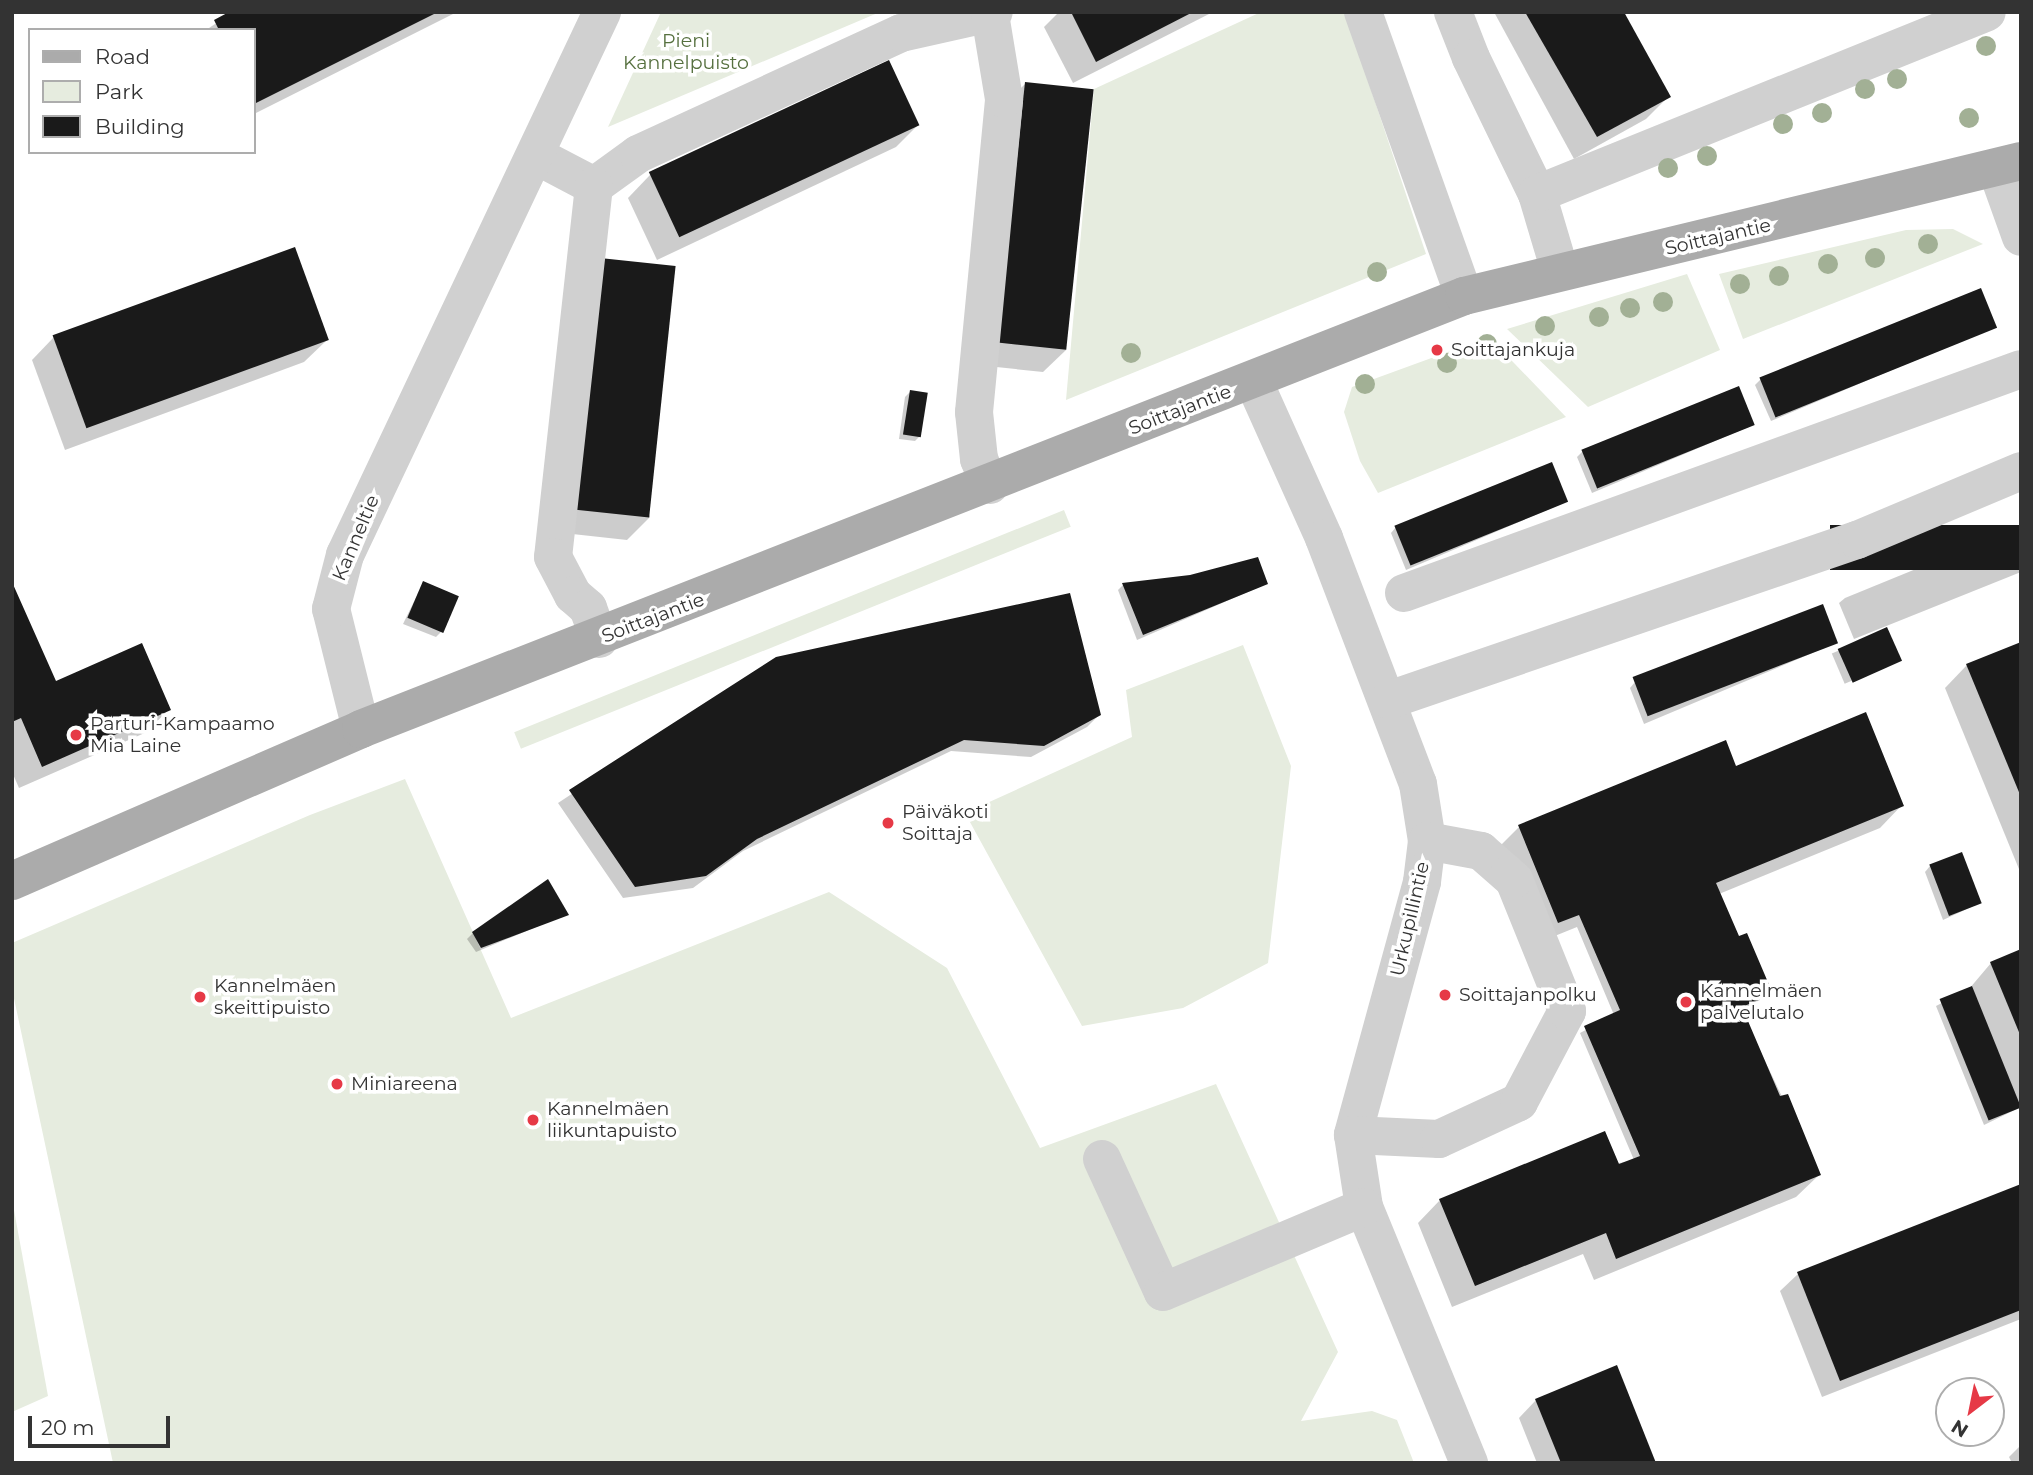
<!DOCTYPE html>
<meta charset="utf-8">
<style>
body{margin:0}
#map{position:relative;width:2033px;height:1475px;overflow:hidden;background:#fff;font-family:Montserrat,sans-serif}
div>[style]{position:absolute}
.green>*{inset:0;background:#e6ecdf;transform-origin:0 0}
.shadow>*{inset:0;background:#0003;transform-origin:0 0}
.building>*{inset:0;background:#1a1a1a;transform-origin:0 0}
.minor>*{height:38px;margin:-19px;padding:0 19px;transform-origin:19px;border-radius:19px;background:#d0d0d0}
.major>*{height:38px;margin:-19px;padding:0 19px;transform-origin:19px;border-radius:19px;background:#ababab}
.trees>*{width:20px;height:20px;margin:-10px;border-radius:50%;background:#a2b095}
.dots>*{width:19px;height:19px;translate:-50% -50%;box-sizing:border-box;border:4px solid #fff;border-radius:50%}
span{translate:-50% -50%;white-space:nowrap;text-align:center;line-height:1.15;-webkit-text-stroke:7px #fff;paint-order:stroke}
.park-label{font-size:19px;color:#56703f}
.street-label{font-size:19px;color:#333}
.poi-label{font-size:19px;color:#333}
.left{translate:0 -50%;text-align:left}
.frame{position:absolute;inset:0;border:14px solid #333;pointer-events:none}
.legend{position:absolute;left:28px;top:28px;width:228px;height:126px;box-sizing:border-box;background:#fff;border:2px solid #adadad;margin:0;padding:9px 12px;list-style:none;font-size:21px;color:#333}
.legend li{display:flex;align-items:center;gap:14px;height:35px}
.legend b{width:35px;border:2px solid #adadad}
.north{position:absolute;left:1935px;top:1377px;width:70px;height:70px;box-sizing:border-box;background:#fff;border:2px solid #adadad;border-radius:50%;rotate:212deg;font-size:19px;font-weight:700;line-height:28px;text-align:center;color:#333}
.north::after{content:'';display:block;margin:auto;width:24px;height:32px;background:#e63946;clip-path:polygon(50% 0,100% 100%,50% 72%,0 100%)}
.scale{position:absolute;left:28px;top:1416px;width:142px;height:32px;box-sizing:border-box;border:4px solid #333;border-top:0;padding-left:9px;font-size:21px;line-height:24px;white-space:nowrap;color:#333;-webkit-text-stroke:5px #fff;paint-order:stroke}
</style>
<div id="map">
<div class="green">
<div style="clip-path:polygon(661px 12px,880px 12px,608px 127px)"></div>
<div style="clip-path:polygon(1261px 12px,1345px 12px,1426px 254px,1066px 400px,1094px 89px)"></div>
<div style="clip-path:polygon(1953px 229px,1983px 244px,1743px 339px,1719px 274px,1906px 230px)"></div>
<div style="clip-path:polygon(1687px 274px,1720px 350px,1588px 407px,1507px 329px)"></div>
<div style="clip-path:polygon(1489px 337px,1566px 417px,1378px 493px,1360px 461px,1344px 412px,1352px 387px)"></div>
<div style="left:1064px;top:510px;width:18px;height:593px;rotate:68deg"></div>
<div style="clip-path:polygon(1243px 645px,1291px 766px,1268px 963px,1183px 1008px,1082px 1026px,965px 813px,1132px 737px,1126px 690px)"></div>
<div style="clip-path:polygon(405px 779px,511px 1018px,829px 892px,947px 968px,1040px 1148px,1216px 1084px,1338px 1352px,1301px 1421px,1372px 1411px,1397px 1420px,1414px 1463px,113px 1463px,12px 989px,12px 943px,310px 815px)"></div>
<div style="clip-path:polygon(12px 1199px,48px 1396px,12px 1412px)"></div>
</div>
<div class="shadow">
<div style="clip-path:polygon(233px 12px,457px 12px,254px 114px,254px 30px,206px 30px)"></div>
<div style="clip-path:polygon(1059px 12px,1213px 12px,1073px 83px,1044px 27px)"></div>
<div style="clip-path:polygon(1494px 12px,1622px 12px,1668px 97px,1646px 119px,1574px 159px)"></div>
<div style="clip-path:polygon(1025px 84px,1066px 350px,1043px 372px,977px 365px,1003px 106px)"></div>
<div style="clip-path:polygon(918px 125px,896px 147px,657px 260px,628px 198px,650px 175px)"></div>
<div style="clip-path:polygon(578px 283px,650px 517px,627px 540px,554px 532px)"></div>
<div style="clip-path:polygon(1994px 327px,1771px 421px,1755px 385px,1761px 379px)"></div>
<div style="clip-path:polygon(54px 337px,327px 340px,304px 362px,65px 450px,32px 360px)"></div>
<div style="clip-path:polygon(910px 392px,920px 436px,915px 441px,899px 439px,905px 397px)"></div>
<div style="clip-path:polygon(1753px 425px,1592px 493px,1577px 457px,1582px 452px)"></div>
<div style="clip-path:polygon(1566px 502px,1406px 570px,1391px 533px,1396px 527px)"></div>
<div style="clip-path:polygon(2021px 526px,2021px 572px,1854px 639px,1839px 603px,1845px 598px)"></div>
<div style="clip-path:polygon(423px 583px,441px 632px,436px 637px,403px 624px)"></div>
<div style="clip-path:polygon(1266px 584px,1137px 640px,1118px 590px,1123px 585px)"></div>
<div style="clip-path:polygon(12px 586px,56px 684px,169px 709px,147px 732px,19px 788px,12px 772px)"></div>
<div style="left:1887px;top:630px;width:33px;height:60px;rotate:67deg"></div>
<div style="clip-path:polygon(1836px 643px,1644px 724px,1630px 688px,1635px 682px)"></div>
<div style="clip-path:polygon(2021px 643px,2021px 874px,1945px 688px,1967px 665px)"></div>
<div style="clip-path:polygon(776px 659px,1099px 715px,1087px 727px,1031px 757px,951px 751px,743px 851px,693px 888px,623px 898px,558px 803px)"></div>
<div style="clip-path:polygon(1725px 743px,1735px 768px,1902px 805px,1880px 828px,1719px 894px,1738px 938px,1771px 994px,1741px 1010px,1819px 1175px,1796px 1197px,1594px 1280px,1583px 1254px,1452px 1307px,1418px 1223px,1440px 1200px,1634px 1160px,1580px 1033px,1614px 1015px,1577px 927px,1535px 944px,1496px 850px,1519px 827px)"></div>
<div style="clip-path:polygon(1930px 866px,1980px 903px,1943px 920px,1925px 872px)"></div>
<div style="clip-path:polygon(567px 914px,476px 952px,467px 939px,473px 933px)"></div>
<div style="clip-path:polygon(2021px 951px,2019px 1108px,1984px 1125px,1936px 1006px,1969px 989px,1991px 963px)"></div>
<div style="clip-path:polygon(2021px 1186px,2021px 1319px,1822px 1397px,1780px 1291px,1798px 1274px)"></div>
<div style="clip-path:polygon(1536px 1400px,1655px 1463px,1537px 1463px,1519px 1418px)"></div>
<div style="clip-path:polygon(2021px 1445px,2021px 1463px,2012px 1463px,2009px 1457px)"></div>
</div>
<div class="building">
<div style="clip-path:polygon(229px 12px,438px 12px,254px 104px,254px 30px,219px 30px,214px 20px)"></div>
<div style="clip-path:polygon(1071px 12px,1193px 12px,1096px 62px)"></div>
<div style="clip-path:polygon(1525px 12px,1624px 12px,1671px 97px,1597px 137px)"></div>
<div style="left:889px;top:60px;width:72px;height:265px;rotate:65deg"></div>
<div style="left:1025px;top:82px;width:69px;height:262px;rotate:6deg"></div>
<div style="left:295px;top:247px;width:99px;height:258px;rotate:70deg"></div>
<div style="left:600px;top:258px;width:76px;height:253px;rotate:6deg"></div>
<div style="left:1981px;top:288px;width:43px;height:239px;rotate:68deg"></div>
<div style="left:1739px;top:386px;width:42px;height:170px;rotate:68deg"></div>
<div style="left:910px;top:390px;width:18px;height:45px;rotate:9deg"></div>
<div style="left:1552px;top:462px;width:43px;height:170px;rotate:68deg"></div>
<div style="left:2021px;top:525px;width:45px;height:191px;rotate:90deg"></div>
<div style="clip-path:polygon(1258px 557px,1268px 584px,1143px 635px,1122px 583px,1190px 575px)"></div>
<div style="left:423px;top:581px;width:39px;height:40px;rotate:23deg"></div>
<div style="clip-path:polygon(12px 582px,56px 681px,142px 643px,171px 710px,42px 767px,21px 718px,12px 722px)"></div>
<div style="clip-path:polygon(1070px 593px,1101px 715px,1044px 746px,964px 740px,757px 839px,706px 876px,635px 887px,569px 790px,776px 657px)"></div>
<div style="left:1823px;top:604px;width:42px;height:204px;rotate:69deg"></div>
<div style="left:1887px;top:627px;width:37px;height:54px;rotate:66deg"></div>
<div style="clip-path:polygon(2021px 642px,2021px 797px,1966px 664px)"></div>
<div style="clip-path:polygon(1866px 712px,1904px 806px,1716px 883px,1739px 936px,1747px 933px,1773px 994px,1742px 1007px,1780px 1096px,1788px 1094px,1821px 1175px,1616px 1259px,1606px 1233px,1475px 1286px,1439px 1199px,1605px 1131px,1619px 1164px,1640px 1156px,1584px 1026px,1620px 1010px,1579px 915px,1558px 923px,1518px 825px,1726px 740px,1736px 766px)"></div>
<div style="left:1962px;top:852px;width:55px;height:35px;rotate:69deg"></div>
<div style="clip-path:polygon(548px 879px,569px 915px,481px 948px,472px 932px)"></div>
<div style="clip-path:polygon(2021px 949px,2021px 1037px,1990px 962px)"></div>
<div style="left:1972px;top:986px;width:131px;height:35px;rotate:68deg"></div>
<div style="clip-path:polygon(2021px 1184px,2021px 1310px,1840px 1381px,1797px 1272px)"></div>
<div style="clip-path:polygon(1617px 1365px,1656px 1463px,1561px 1463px,1535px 1399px)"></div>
</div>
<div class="minor">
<div style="left:1363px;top:12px;width:301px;rotate:70.4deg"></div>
<div style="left:1453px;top:12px;width:49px;rotate:68.6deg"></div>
<div style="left:1471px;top:58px;width:151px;rotate:64.1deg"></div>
<div style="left:1537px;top:194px;width:80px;rotate:73.4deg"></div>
<div style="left:535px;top:155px;width:67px;rotate:27.7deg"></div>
<div style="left:594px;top:186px;width:54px;rotate:-36deg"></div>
<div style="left:638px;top:154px;width:289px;rotate:-24.7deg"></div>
<div style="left:901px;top:33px;width:95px;rotate:-12.7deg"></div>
<div style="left:1997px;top:170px;width:71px;rotate:70.3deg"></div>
<div style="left:594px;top:186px;width:373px;rotate:96.3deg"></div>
<div style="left:553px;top:557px;width:43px;rotate:62.2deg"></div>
<div style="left:573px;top:595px;width:20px;rotate:41deg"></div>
<div style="left:588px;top:608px;width:33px;rotate:70deg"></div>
<div style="left:1537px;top:194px;width:485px;rotate:-22deg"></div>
<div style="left:1254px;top:382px;width:171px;rotate:65.8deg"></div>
<div style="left:1324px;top:538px;width:263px;rotate:69.1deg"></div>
<div style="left:1418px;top:784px;width:58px;rotate:81deg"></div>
<div style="left:1427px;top:841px;width:41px;rotate:97deg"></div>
<div style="left:1422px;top:882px;width:262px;rotate:105.3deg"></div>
<div style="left:1353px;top:1135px;width:73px;rotate:81.3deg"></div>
<div style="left:1364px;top:1207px;width:277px;rotate:67.7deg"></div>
<div style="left:990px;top:485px;width:28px;rotate:-113deg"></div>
<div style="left:979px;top:459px;width:47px;rotate:-96.1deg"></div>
<div style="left:974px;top:412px;width:314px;rotate:-84.5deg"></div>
<div style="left:1004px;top:99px;width:86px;rotate:-99.4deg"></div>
<div style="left:1404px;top:593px;width:656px;rotate:-19.95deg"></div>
<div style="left:1389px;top:700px;width:495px;rotate:-18.9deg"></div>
<div style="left:1857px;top:540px;width:178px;rotate:-22.8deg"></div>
<div style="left:361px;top:729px;width:124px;rotate:-104deg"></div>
<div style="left:331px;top:609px;width:56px;rotate:-75.5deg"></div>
<div style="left:345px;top:555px;width:601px;rotate:-64.67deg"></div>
<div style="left:1353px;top:1135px;width:86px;rotate:2.7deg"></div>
<div style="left:1439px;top:1139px;width:88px;rotate:-24.8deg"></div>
<div style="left:1519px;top:1102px;width:103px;rotate:-62.2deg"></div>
<div style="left:1567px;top:1011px;width:141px;rotate:-112deg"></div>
<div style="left:1514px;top:880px;width:44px;rotate:-138.7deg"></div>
<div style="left:1481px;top:851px;width:55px;rotate:-169.5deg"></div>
<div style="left:1102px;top:1159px;width:146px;rotate:65.4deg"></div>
<div style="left:1163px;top:1292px;width:218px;rotate:-22.9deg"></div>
</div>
<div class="major">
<div style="left:12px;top:881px;width:381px;rotate:-23.5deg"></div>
<div style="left:361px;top:729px;width:1185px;rotate:-21.43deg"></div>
<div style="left:1464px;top:296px;width:573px;rotate:-13.62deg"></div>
</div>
<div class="trees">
<div style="left:1986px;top:46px"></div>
<div style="left:1897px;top:79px"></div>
<div style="left:1865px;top:89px"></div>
<div style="left:1822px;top:113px"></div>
<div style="left:1969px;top:118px"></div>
<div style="left:1783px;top:124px"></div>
<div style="left:1707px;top:156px"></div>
<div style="left:1668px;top:168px"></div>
<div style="left:1928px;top:244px"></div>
<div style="left:1875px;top:258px"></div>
<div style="left:1828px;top:264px"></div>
<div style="left:1377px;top:272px"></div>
<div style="left:1779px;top:276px"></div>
<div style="left:1740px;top:284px"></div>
<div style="left:1663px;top:302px"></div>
<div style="left:1630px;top:308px"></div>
<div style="left:1599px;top:317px"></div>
<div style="left:1545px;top:326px"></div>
<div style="left:1487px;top:344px"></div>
<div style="left:1131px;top:353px"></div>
<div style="left:1447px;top:363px"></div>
<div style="left:1365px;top:384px"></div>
</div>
<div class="dots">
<div style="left:1437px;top:350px;background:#e63946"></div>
<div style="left:76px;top:735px;background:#e63946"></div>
<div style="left:888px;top:823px;background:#e63946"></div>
<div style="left:1445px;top:995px;background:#e63946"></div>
<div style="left:200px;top:997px;background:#e63946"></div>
<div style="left:1686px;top:1002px;background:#e63946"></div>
<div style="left:337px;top:1084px;background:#e63946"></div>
<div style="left:533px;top:1120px;background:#e63946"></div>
</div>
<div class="park-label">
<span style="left:686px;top:52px">Pieni<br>Kannelpuisto</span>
</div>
<div class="street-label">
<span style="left:1718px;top:237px;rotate:-13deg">Soittajantie</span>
<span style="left:1180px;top:410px;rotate:-21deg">Soittajantie</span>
<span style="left:356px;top:538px;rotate:-67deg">Kanneltie</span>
<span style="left:653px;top:618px;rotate:-21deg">Soittajantie</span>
<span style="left:1410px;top:919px;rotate:-77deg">Urkupillintie</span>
</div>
<div class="poi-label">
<span class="left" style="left:1451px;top:350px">Soittajankuja</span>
<span class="left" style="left:90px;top:735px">Parturi-Kampaamo<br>Mia Laine</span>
<span class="left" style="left:902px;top:823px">Päiväkoti<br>Soittaja</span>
<span class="left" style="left:214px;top:997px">Kannelmäen<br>skeittipuisto</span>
<span class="left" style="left:1700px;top:1002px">Kannelmäen<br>palvelutalo</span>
<span class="left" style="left:1459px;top:995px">Soittajanpolku</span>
<span class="left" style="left:351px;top:1084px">Miniareena</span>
<span class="left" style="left:547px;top:1120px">Kannelmäen<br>liikuntapuisto</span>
</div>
<div class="frame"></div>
<ul class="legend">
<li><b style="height:9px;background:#ababab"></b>Road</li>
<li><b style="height:19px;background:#e6ecdf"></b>Park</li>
<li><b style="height:19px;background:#1a1a1a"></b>Building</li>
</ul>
<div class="north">N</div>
<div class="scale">20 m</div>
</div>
